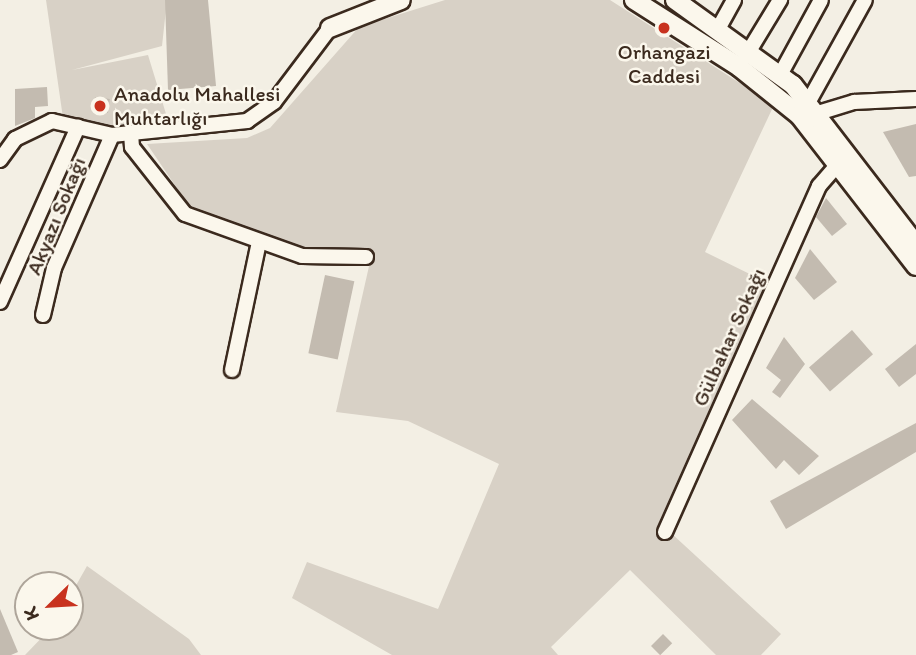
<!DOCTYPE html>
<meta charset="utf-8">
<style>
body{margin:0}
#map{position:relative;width:916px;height:655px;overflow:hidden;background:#f3efe4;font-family:Itim,sans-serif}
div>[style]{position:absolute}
.green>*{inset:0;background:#d8d1c6}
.building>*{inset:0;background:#c3bbb0;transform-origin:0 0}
.roads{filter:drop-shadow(2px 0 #3b2a1e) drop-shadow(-2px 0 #3b2a1e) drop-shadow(0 2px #3b2a1e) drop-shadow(0 -2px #3b2a1e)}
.minor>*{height:14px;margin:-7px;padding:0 7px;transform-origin:7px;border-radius:7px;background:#fbf7ec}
.major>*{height:18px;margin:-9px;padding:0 9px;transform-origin:9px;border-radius:9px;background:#fbf7ec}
.dots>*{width:19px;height:19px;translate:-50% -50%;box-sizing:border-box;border:4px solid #fbf7ec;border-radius:50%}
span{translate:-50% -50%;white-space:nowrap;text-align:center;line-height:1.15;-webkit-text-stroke:5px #fbf7ec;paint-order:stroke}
.poi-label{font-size:21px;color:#3b2a1e}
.left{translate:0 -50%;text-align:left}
.street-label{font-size:21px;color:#3b2a1e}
.north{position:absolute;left:14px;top:571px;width:70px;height:70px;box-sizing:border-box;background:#fbf7ec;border:2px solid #aea59a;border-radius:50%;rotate:246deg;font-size:19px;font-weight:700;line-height:28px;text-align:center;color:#3b2a1e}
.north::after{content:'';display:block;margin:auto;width:24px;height:32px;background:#c8321e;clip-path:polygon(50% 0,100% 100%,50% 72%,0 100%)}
</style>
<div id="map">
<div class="green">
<div style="clip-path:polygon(46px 0,167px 0,162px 46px,72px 70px,148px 55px,170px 127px,111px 129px,63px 118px)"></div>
<div style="clip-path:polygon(445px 0,610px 0,774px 105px,705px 252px,766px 282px,659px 522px,781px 634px,761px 655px,716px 655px,630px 570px,551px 647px,558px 655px,392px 655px,292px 598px,307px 562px,438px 609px,499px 464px,408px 421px,336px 412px,372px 253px,303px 249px,211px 219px,187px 203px,147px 144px,247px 138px,270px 128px,359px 27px)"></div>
<div style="clip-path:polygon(87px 566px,189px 639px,201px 655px,25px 655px,52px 627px,70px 627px,70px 596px)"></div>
</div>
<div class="building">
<div style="clip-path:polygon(165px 0,208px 0,216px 86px,168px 90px)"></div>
<div style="clip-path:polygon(47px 87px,48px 106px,35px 107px,35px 118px,15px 126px,15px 89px)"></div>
<div style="left:95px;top:97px;width:15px;height:14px;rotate:8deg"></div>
<div style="clip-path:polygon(916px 124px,916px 176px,909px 177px,883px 132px)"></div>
<div style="clip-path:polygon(826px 198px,847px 224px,832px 236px,816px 217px)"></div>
<div style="clip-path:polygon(810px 249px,837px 282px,814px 300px,795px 278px)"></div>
<div style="left:325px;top:275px;width:30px;height:80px;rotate:12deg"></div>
<div style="left:852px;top:330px;width:32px;height:57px;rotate:49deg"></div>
<div style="clip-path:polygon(784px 337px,805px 364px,780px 398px,772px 392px,781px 380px,766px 368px)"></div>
<div style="clip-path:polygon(916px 344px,916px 374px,899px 387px,885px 369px)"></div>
<div style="clip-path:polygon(752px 399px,819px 456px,799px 475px,784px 460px,776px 469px,732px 420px)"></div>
<div style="clip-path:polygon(916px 423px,916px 452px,786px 529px,770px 501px)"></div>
<div style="clip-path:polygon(0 609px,18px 652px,11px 655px,0 655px)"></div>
<div style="left:663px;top:634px;width:13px;height:17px;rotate:45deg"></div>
</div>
<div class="roads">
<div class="minor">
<div style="left:718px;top:29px;width:33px;rotate:-61deg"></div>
<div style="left:749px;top:51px;width:60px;rotate:-58.7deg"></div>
<div style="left:780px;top:75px;width:85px;rotate:-61.3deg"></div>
<div style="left:809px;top:101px;width:115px;rotate:-61deg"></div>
<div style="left:818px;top:113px;width:38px;rotate:-17deg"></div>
<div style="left:854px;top:102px;width:62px;rotate:-2.8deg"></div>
<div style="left:131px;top:133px;width:14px;rotate:86deg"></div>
<div style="left:132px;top:147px;width:85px;rotate:51.7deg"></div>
<div style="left:185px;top:214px;width:124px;rotate:19.7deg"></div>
<div style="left:302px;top:256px;width:64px;rotate:0.9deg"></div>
<div style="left:0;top:160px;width:26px;rotate:-54deg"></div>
<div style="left:15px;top:139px;width:41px;rotate:-25.9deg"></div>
<div style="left:52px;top:121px;width:62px;rotate:13.1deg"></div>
<div style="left:112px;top:135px;width:136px;rotate:-5.9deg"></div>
<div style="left:247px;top:121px;width:33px;rotate:-35deg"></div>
<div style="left:274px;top:102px;width:93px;rotate:-52.9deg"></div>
<div style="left:0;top:302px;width:192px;rotate:-66deg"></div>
<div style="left:43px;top:315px;width:48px;rotate:-76.8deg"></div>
<div style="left:54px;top:268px;width:145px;rotate:-66.4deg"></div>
<div style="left:232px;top:370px;width:131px;rotate:-78.1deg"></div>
<div style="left:665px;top:532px;width:379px;rotate:-66deg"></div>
<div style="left:819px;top:186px;width:29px;rotate:-49deg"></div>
</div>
<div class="major">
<div style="left:634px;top:0;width:125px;rotate:32.5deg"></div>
<div style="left:739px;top:67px;width:77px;rotate:38.7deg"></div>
<div style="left:799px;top:115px;width:191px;rotate:52.2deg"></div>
<div style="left:675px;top:0;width:145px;rotate:35.8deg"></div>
<div style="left:793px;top:85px;width:202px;rotate:52.4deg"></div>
<div style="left:330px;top:28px;width:76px;rotate:-21.5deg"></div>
</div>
</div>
<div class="dots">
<div style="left:664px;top:28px;background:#c8321e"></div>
<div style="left:100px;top:106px;background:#c8321e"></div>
</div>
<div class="poi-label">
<span style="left:664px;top:64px">Orhangazi<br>Caddesi</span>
<span class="left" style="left:114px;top:106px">Anadolu Mahallesi<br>Muhtarlığı</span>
</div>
<div class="street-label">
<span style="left:56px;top:216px;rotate:-68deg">Akyazı Sokağı</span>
<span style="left:729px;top:337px;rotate:-66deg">Gülbahar Sokağı</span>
</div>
<div class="north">K</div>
</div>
